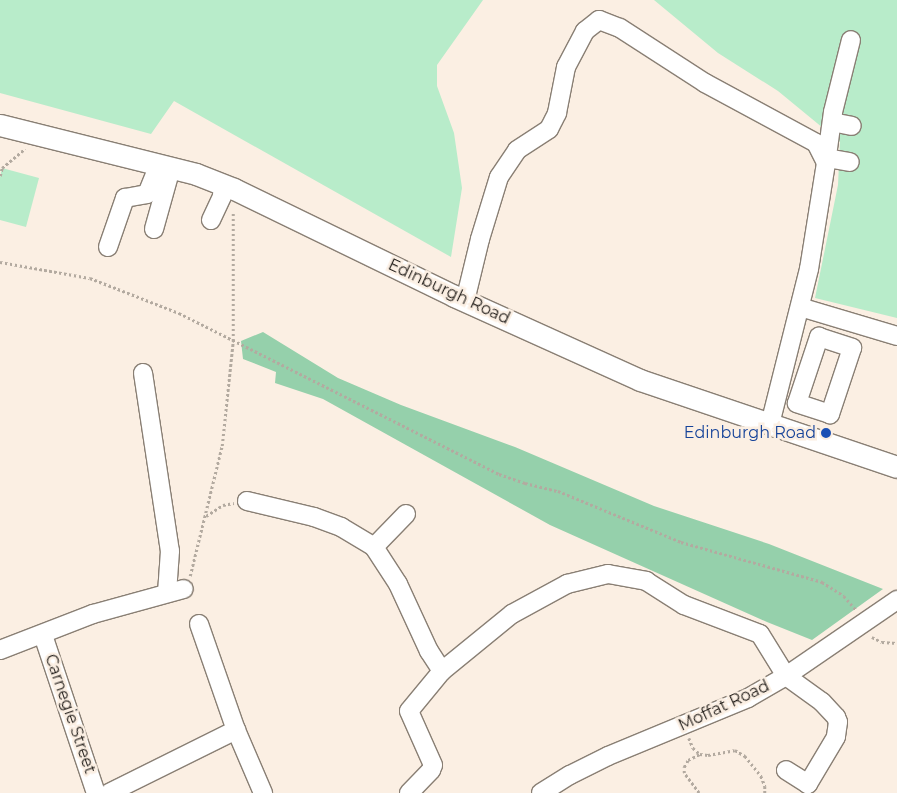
<!DOCTYPE html>
<style>
body{margin:0}
#map{position:relative;width:897px;height:793px;overflow:hidden;background:#fbefe3;font-family:Montserrat,sans-serif}
div>[style]{position:absolute}
.green>*{inset:0;background:#b8ecca}
.forest>*{inset:0;background:#95d0ab}
.path>*{height:2.5px;margin-top:-1.25px;transform-origin:0;background:repeating-linear-gradient(90deg,#b3aaa0 0 2.5px,transparent 0 5px)}
.roads{filter:drop-shadow(1px 0 #897f74) drop-shadow(-1px 0 #897f74) drop-shadow(0 1px #897f74) drop-shadow(0 -1px #897f74)}
.minor>*{height:18px;margin:-9px;padding:0 9px;transform-origin:9px;border-radius:9px;background:#fff}
.major>*{height:21px;margin:-10.5px;padding:0 10.5px;transform-origin:10.5px;border-radius:10.5px;background:#fff}
.dots>*{width:14px;height:14px;translate:-50% -50%;box-sizing:border-box;border:2px solid #fbefe3;border-radius:50%}
span{translate:-50% -50%;white-space:nowrap;text-align:center;line-height:1.15;-webkit-text-stroke:5px #fbefe3;paint-order:stroke}
.street-label{font-size:16px;color:#201c18}
.transit-label{font-size:16px;color:#164399}
.right{translate:-100% -50%;text-align:right}
</style>
<div id="map">
<div class="green">
<div style="clip-path:polygon(0 0,483px 0,437px 65px,437px 86px,454px 133px,462px 188px,451px 257px,174px 101px,151px 134px,0 93px)"></div>
<div style="clip-path:polygon(654px 0,897px 0,897px 318px,815px 298px,838px 185px,840px 142px,778px 91px,718px 53px)"></div>
<div style="clip-path:polygon(2px 168px,39px 178px,26px 227px,0 220px,0 177px)"></div>
</div>
<div class="forest">
<div style="clip-path:polygon(263px 332px,338px 378px,401px 405px,515px 447px,654px 506px,769px 544px,883px 589px,812px 640px,767px 622px,550px 525px,323px 399px,275px 383px,276px 372px,243px 359px,241px 341px)"></div>
</div>
<div class="path">
<div style="left:0;top:176px;width:8px;rotate:-76deg"></div>
<div style="left:2px;top:168px;width:30px;rotate:-40deg"></div>
<div style="left:0;top:262px;width:91px;rotate:10.1deg"></div>
<div style="left:90px;top:278px;width:96px;rotate:21.5deg"></div>
<div style="left:179px;top:313px;width:358px;rotate:26.7deg"></div>
<div style="left:499px;top:474px;width:28px;rotate:19deg"></div>
<div style="left:525px;top:483px;width:34px;rotate:14deg"></div>
<div style="left:558px;top:491px;width:133px;rotate:22.5deg"></div>
<div style="left:681px;top:542px;width:147px;rotate:15.8deg"></div>
<div style="left:822px;top:582px;width:26px;rotate:32deg"></div>
<div style="left:844px;top:596px;width:18px;rotate:49deg"></div>
<div style="left:206px;top:516px;width:20px;rotate:-33deg"></div>
<div style="left:223px;top:505px;width:11px;rotate:-10deg"></div>
<div style="left:190px;top:576px;width:134px;rotate:-76.2deg"></div>
<div style="left:222px;top:446px;width:106px;rotate:-84deg"></div>
<div style="left:233px;top:341px;width:130px;rotate:-90deg"></div>
<div style="left:872px;top:637px;width:11px;rotate:27deg"></div>
<div style="left:882px;top:642px;width:15px;rotate:4deg"></div>
<div style="left:689px;top:738px;width:11px;rotate:68deg"></div>
<div style="left:693px;top:748px;width:9px;rotate:41deg"></div>
<div style="left:699px;top:793px;width:25px;rotate:-127deg"></div>
<div style="left:684px;top:773px;width:6px;rotate:-90deg"></div>
<div style="left:684px;top:767px;width:8px;rotate:-60deg"></div>
<div style="left:688px;top:760px;width:13px;rotate:-27deg"></div>
<div style="left:700px;top:754px;width:8px;rotate:7deg"></div>
<div style="left:708px;top:755px;width:27px;rotate:-10deg"></div>
<div style="left:735px;top:750px;width:12px;rotate:31deg"></div>
<div style="left:745px;top:756px;width:26px;rotate:51deg"></div>
<div style="left:761px;top:776px;width:11px;rotate:68deg"></div>
<div style="left:765px;top:786px;width:7px;rotate:90deg"></div>
</div>
<div class="roads">
<div class="minor">
<div style="left:832px;top:122px;width:20px;rotate:11deg"></div>
<div style="left:827px;top:158px;width:23px;rotate:10deg"></div>
<div style="left:826px;top:163px;width:51px;rotate:-82.2deg"></div>
<div style="left:833px;top:112px;width:74px;rotate:-76deg"></div>
<div style="left:211px;top:220px;width:26px;rotate:-65deg"></div>
<div style="left:222px;top:196px;width:11px;rotate:-85deg"></div>
<div style="left:154px;top:229px;width:63px;rotate:-74.4deg"></div>
<div style="left:108px;top:247px;width:52px;rotate:-70.9deg"></div>
<div style="left:125px;top:198px;width:22px;rotate:-10deg"></div>
<div style="left:147px;top:194px;width:31px;rotate:-68deg"></div>
<div style="left:465px;top:301px;width:64px;rotate:-76.4deg"></div>
<div style="left:480px;top:239px;width:65px;rotate:-73deg"></div>
<div style="left:499px;top:177px;width:32px;rotate:-56deg"></div>
<div style="left:517px;top:150px;width:38px;rotate:-33deg"></div>
<div style="left:549px;top:129px;width:18px;rotate:-63deg"></div>
<div style="left:557px;top:113px;width:47px;rotate:-78.9deg"></div>
<div style="left:566px;top:67px;width:41px;rotate:-62.2deg"></div>
<div style="left:585px;top:31px;width:18px;rotate:-38deg"></div>
<div style="left:599px;top:20px;width:22px;rotate:21deg"></div>
<div style="left:620px;top:28px;width:101px;rotate:32.9deg"></div>
<div style="left:705px;top:83px;width:126px;rotate:28.4deg"></div>
<div style="left:816px;top:143px;width:22px;rotate:63deg"></div>
<div style="left:826px;top:163px;width:107px;rotate:99.1deg"></div>
<div style="left:809px;top:269px;width:160px;rotate:104.1deg"></div>
<div style="left:800px;top:307px;width:101px;rotate:16.6deg"></div>
<div style="left:819px;top:337px;width:35px;rotate:18deg"></div>
<div style="left:852px;top:348px;width:70px;rotate:108.4deg"></div>
<div style="left:830px;top:414px;width:35px;rotate:-162deg"></div>
<div style="left:797px;top:403px;width:70px;rotate:-71.6deg"></div>
<div style="left:143px;top:373px;width:180px;rotate:81.4deg"></div>
<div style="left:170px;top:551px;width:42px;rotate:94.1deg"></div>
<div style="left:247px;top:501px;width:69px;rotate:13.4deg"></div>
<div style="left:314px;top:517px;width:29px;rotate:20deg"></div>
<div style="left:341px;top:527px;width:39px;rotate:31deg"></div>
<div style="left:374px;top:547px;width:44px;rotate:57deg"></div>
<div style="left:398px;top:584px;width:74px;rotate:65.2deg"></div>
<div style="left:429px;top:651px;width:24px;rotate:57deg"></div>
<div style="left:374px;top:547px;width:46px;rotate:-45.9deg"></div>
<div style="left:199px;top:624px;width:112px;rotate:70.8deg"></div>
<div style="left:236px;top:730px;width:69px;rotate:66.8deg"></div>
<div style="left:43px;top:635px;width:167px;rotate:71.5deg"></div>
<div style="left:0;top:650px;width:100px;rotate:-21.2deg"></div>
<div style="left:93px;top:614px;width:94px;rotate:-15.4deg"></div>
<div style="left:109px;top:793px;width:142px;rotate:-26.4deg"></div>
<div style="left:409px;top:793px;width:32px;rotate:-46deg"></div>
<div style="left:431px;top:770px;width:5px;rotate:-68deg"></div>
<div style="left:433px;top:765px;width:59px;rotate:-114deg"></div>
<div style="left:409px;top:711px;width:52px;rotate:-50.5deg"></div>
<div style="left:442px;top:671px;width:90px;rotate:-39.2deg"></div>
<div style="left:512px;top:614px;width:63px;rotate:-28.6deg"></div>
<div style="left:567px;top:584px;width:42px;rotate:-13.7deg"></div>
<div style="left:608px;top:574px;width:39px;rotate:10deg"></div>
<div style="left:646px;top:581px;width:45px;rotate:32.3deg"></div>
<div style="left:684px;top:605px;width:81px;rotate:20.9deg"></div>
<div style="left:760px;top:634px;width:49px;rotate:58.2deg"></div>
<div style="left:786px;top:676px;width:44px;rotate:35.8deg"></div>
<div style="left:822px;top:702px;width:21px;rotate:47deg"></div>
<div style="left:836px;top:717px;width:5px;rotate:68deg"></div>
<div style="left:838px;top:722px;width:15px;rotate:98deg"></div>
<div style="left:836px;top:737px;width:55px;rotate:120.8deg"></div>
<div style="left:808px;top:784px;width:26px;rotate:-148deg"></div>
<div style="left:541px;top:793px;width:34px;rotate:-32deg"></div>
<div style="left:570px;top:775px;width:42px;rotate:-26.6deg"></div>
<div style="left:608px;top:756px;width:152px;rotate:-22.5deg"></div>
<div style="left:748px;top:698px;width:44px;rotate:-30.1deg"></div>
<div style="left:786px;top:676px;width:135px;rotate:-34.4deg"></div>
</div>
<div class="major">
<div style="left:0;top:125px;width:202px;rotate:14deg"></div>
<div style="left:196px;top:174px;width:41px;rotate:21.5deg"></div>
<div style="left:234px;top:189px;width:245px;rotate:25.9deg"></div>
<div style="left:454px;top:296px;width:204px;rotate:24.3deg"></div>
<div style="left:640px;top:380px;width:271px;rotate:18.7deg"></div>
</div>
</div>
<div class="dots">
<div style="left:826px;top:433px;background:#1a4fb4"></div>
</div>
<div class="street-label">
<span style="left:449px;top:292px;rotate:25deg">Edinburgh Road</span>
<span style="left:724px;top:706px;rotate:-25deg">Moffat Road</span>
<span style="left:70px;top:714px;rotate:71deg">Carnegie Street</span>
</div>
<div class="transit-label">
<span class="right" style="left:816px;top:433px">Edinburgh Road</span>
</div>
</div>
